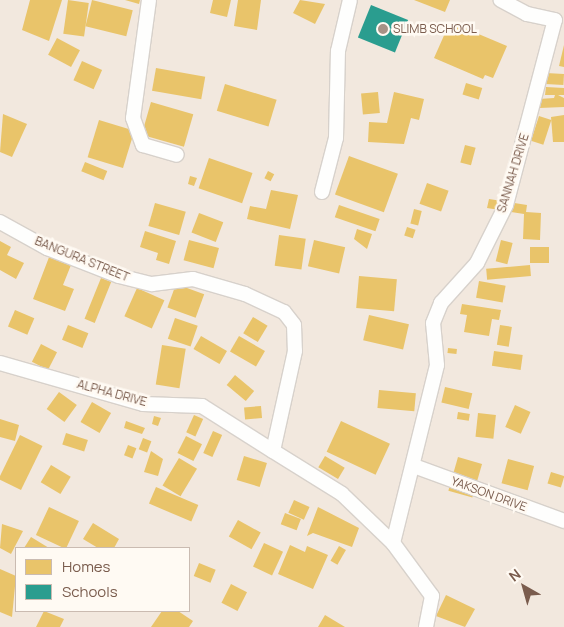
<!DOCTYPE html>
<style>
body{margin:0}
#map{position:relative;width:564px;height:627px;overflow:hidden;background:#f9f5f0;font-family:Manrope,sans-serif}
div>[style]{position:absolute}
.residential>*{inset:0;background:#f2e8de}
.homes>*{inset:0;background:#e9c46a;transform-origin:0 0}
.schools>*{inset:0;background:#2a9d8f;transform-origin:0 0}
.roads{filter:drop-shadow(1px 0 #d7d1cb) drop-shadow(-1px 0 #d7d1cb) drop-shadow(0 1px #d7d1cb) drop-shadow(0 -1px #d7d1cb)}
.minor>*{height:14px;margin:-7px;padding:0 7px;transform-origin:7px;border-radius:7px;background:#fefefd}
.dots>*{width:14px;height:14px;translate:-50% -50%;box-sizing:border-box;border:2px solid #fffaf3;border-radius:50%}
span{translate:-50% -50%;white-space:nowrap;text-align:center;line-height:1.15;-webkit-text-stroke:5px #fffaf3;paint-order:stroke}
.poi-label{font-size:12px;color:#7a5c4d}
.left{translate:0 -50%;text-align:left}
.street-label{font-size:12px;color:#7a5c4d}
.legend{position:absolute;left:15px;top:547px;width:175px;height:65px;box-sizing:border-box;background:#fffaf3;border:1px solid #cabbb1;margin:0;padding:6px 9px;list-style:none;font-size:15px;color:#7a5c4d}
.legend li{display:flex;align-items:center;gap:10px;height:25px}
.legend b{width:25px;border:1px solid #cabbb1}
.north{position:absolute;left:499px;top:562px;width:50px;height:50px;-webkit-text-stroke:4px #fffaf3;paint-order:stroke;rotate:322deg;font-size:14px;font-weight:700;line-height:20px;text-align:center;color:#7a5c4d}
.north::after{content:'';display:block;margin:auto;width:18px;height:22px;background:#7a5c4d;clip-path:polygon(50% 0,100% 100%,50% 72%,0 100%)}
</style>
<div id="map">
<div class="residential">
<div style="clip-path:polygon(evenodd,0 0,564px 0,564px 627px,0 627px,0 0,16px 548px,189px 548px,189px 611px,16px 611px,16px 548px)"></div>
</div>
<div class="homes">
<div style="clip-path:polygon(30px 0,62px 0,49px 41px,22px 30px)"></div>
<div style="left:68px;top:0;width:21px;height:34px;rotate:8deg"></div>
<div style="left:92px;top:0;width:42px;height:27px;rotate:14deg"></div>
<div style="clip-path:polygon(125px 0,140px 0,139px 4px)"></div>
<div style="clip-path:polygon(213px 0,231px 0,227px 17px,210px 13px)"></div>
<div style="clip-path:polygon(238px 0,261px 0,257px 30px,234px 26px)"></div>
<div style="clip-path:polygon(300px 0,325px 4px,315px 24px,293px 13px)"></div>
<div style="clip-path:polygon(414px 0,450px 0,445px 12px)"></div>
<div style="clip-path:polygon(450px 22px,507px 46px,493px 78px,485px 75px,483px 79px,434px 58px)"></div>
<div style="left:57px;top:38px;width:26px;height:19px;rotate:28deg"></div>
<div style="clip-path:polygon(564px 45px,564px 67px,559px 66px)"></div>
<div style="left:82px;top:61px;width:22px;height:21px;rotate:24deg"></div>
<div style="left:156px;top:68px;width:50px;height:23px;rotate:10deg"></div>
<div style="left:546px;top:73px;width:18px;height:11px;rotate:3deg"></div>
<div style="left:466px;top:83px;width:17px;height:12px;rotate:17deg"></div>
<div style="left:225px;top:84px;width:54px;height:28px;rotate:17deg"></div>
<div style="clip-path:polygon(546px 87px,564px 88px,564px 95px,558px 95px,564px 98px,564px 107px,539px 108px,539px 99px,554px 98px,555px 95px,545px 95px)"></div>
<div style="left:378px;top:92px;width:21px;height:17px;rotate:85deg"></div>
<div style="clip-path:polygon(394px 92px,424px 99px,419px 120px,411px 118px,404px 144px,368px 142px,369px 122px,387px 123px)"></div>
<div style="left:151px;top:102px;width:44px;height:34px;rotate:16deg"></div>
<div style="clip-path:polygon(3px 114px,27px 124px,12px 157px,0 152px)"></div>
<div style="clip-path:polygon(564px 115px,564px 142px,553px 142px,551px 117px)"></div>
<div style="left:539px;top:116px;width:13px;height:26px;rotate:18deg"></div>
<div style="left:99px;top:120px;width:37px;height:39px;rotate:17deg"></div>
<div style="left:465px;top:145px;width:11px;height:18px;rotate:15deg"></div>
<div style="left:349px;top:156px;width:52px;height:41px;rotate:20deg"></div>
<div style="left:209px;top:158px;width:46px;height:32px;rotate:19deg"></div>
<div style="left:85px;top:162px;width:24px;height:10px;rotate:22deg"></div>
<div style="left:268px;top:171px;width:7px;height:8px;rotate:27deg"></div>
<div style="clip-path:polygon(190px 176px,197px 178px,194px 186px,188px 184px)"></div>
<div style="left:427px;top:183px;width:23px;height:22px;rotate:20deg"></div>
<div style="clip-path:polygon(271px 190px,298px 195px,290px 229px,247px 219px,250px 206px,266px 209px)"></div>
<div style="clip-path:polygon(489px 199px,527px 205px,526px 212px,541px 213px,540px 240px,523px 239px,524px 214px,487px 208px)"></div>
<div style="left:155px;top:203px;width:32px;height:24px;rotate:16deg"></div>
<div style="left:339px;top:205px;width:43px;height:13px;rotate:19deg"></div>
<div style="left:414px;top:209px;width:8px;height:15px;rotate:14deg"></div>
<div style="left:199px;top:213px;width:26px;height:21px;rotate:21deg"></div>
<div style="left:407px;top:227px;width:9px;height:9px;rotate:18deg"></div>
<div style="clip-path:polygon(357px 229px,372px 234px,367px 249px,354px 239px)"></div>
<div style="clip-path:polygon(145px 231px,176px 241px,169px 264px,156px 260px,158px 253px,140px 247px)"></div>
<div style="left:279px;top:235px;width:27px;height:31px;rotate:8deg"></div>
<div style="left:189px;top:240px;width:31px;height:21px;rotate:15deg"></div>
<div style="left:314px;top:240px;width:32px;height:27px;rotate:13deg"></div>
<div style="left:501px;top:240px;width:12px;height:22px;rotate:14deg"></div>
<div style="clip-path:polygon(0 241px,11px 247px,7px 255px,24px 263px,16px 279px,0 270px)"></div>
<div style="left:530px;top:247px;width:19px;height:16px"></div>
<div style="clip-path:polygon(51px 252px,73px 260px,63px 285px,74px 289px,65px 311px,33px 299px)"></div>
<div style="left:530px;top:265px;width:11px;height:44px;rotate:85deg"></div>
<div style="left:359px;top:276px;width:38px;height:32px;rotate:5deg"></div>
<div style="left:101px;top:278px;width:11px;height:44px;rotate:22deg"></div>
<div style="left:479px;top:281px;width:27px;height:17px;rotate:10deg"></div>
<div style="left:176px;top:284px;width:30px;height:25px;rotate:20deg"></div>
<div style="left:137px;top:288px;width:30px;height:31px;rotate:24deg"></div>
<div style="clip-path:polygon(462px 304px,501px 310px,499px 320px,492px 319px,489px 336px,464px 332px,467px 315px,460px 314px)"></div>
<div style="left:15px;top:310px;width:21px;height:18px;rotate:23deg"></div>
<div style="left:369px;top:315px;width:41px;height:26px;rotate:13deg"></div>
<div style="left:253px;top:317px;width:17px;height:19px;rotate:31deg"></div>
<div style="left:175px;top:318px;width:24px;height:22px;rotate:19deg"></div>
<div style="left:68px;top:325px;width:22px;height:16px;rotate:22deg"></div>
<div style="left:500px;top:325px;width:12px;height:20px;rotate:9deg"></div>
<div style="left:201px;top:336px;width:30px;height:15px;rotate:30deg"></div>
<div style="left:239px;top:336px;width:30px;height:18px;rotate:30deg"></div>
<div style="left:41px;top:344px;width:18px;height:20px;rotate:27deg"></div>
<div style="left:162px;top:345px;width:24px;height:40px;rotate:9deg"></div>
<div style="left:448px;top:348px;width:9px;height:5px;rotate:6deg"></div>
<div style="left:494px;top:351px;width:29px;height:15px;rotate:8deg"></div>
<div style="left:235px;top:375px;width:25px;height:13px;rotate:40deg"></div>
<div style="left:445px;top:387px;width:28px;height:16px;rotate:13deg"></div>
<div style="left:379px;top:390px;width:37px;height:18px;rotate:5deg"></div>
<div style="left:59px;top:392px;width:22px;height:21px;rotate:36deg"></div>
<div style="left:92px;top:402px;width:22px;height:23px;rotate:30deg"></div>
<div style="left:515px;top:405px;width:17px;height:24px;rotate:24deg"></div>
<div style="left:261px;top:406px;width:12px;height:17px;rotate:85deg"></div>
<div style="left:458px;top:412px;width:12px;height:7px;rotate:9deg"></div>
<div style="left:478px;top:413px;width:18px;height:24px;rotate:6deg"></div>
<div style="left:194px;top:415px;width:10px;height:19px;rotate:24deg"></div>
<div style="clip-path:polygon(154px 416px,161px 418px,158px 426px,152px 424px)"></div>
<div style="clip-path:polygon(0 419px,19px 425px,15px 441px,0 437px)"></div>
<div style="clip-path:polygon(126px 421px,145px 428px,142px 434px,124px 428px)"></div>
<div style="left:341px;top:421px;width:54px;height:34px;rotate:25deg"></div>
<div style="left:213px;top:431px;width:10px;height:24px;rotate:24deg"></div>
<div style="left:66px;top:433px;width:23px;height:12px;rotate:18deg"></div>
<div style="left:20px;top:435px;width:25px;height:49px;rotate:26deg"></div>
<div style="left:186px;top:436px;width:18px;height:19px;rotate:27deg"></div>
<div style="left:143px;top:438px;width:9px;height:12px;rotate:21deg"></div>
<div style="left:128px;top:445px;width:9px;height:11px;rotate:21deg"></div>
<div style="clip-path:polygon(151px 451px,163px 459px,158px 476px,144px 472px)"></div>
<div style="left:244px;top:456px;width:24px;height:25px;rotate:17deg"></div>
<div style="left:325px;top:456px;width:23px;height:13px;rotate:31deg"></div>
<div style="left:458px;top:457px;width:25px;height:35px;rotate:16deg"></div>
<div style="left:179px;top:458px;width:21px;height:32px;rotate:31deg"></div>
<div style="left:508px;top:459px;width:27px;height:25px;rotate:15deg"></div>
<div style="left:51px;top:465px;width:23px;height:20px;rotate:31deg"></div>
<div style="left:551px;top:472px;width:14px;height:12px;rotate:17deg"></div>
<div style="left:156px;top:487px;width:46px;height:18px;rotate:23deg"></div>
<div style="left:294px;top:500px;width:17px;height:14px;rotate:24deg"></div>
<div style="left:49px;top:507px;width:33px;height:31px;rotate:25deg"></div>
<div style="clip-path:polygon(318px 507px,359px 528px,352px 547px,313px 533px,307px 536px)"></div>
<div style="left:285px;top:513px;width:17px;height:12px;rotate:21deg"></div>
<div style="left:238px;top:520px;width:26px;height:19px;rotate:29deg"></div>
<div style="clip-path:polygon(93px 523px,119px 539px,114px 548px,98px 548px,83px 539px)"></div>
<div style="clip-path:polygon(2px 524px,23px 531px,11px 554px,0 548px)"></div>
<div style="clip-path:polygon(31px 537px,49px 548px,24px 548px)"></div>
<div style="left:264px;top:543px;width:21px;height:26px;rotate:25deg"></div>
<div style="clip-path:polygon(290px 545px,305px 552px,307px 546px,328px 555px,313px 589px,278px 574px)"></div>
<div style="left:339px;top:546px;width:8px;height:17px;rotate:30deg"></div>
<div style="left:199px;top:563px;width:18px;height:14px;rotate:22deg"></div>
<div style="clip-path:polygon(0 569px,16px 576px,12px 617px,0 612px)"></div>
<div style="left:231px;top:584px;width:18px;height:21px;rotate:27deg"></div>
<div style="clip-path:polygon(446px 595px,475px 609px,465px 627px,436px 616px)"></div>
<div style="clip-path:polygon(44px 611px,64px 619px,60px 627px,36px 627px)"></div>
<div style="clip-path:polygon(162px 611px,178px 611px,193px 621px,189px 627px,151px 627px)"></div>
<div style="clip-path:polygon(325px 615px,345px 627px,318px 627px)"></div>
</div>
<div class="schools">
<div style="left:371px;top:5px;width:40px;height:35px;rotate:22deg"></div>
</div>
<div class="roads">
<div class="minor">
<div style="left:149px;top:0;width:119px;rotate:97.7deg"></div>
<div style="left:133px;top:118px;width:29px;rotate:70deg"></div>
<div style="left:143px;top:145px;width:35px;rotate:16deg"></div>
<div style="left:322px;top:192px;width:56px;rotate:-75.5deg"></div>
<div style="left:336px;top:138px;width:87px;rotate:-88.7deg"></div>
<div style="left:338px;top:51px;width:52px;rotate:-76.8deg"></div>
<div style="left:0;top:222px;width:54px;rotate:29deg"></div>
<div style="left:47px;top:248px;width:77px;rotate:21.3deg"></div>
<div style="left:119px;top:276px;width:34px;rotate:14deg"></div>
<div style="left:152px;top:284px;width:41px;rotate:-7deg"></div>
<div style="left:193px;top:279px;width:54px;rotate:16.1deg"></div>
<div style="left:245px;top:294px;width:43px;rotate:24.8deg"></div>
<div style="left:284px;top:312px;width:16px;rotate:52deg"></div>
<div style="left:294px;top:325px;width:26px;rotate:88deg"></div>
<div style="left:295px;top:351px;width:102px;rotate:102.4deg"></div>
<div style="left:273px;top:451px;width:81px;rotate:31.9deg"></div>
<div style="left:342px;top:494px;width:71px;rotate:43.9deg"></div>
<div style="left:393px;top:543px;width:66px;rotate:53.7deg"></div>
<div style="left:432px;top:596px;width:32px;rotate:101deg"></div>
<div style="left:0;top:363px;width:149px;rotate:16deg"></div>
<div style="left:143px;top:404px;width:59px;rotate:1.9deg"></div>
<div style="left:202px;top:406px;width:84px;rotate:32.4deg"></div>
<div style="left:414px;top:466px;width:160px;rotate:20.1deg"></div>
<div style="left:393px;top:543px;width:183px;rotate:-76.1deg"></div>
<div style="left:437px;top:365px;width:42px;rotate:-95.4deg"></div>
<div style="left:433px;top:323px;width:22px;rotate:-68deg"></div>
<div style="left:441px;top:303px;width:54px;rotate:-48deg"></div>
<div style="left:477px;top:263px;width:65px;rotate:-63.4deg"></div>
<div style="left:506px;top:205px;width:191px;rotate:-75.2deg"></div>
<div style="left:555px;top:20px;width:29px;rotate:-168deg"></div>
<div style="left:527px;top:14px;width:30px;rotate:-152deg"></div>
</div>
</div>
<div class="dots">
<div style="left:383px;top:29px;background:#a69286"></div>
</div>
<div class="poi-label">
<span class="left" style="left:393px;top:29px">SLIMB SCHOOL</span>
</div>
<div class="street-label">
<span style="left:513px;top:173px;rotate:-73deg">SANNAH DRIVE</span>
<span style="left:82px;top:259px;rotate:22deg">BANGURA STREET</span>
<span style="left:112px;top:393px;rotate:15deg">ALPHA DRIVE</span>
<span style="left:489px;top:494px;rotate:20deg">YAKSON DRIVE</span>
</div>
<ul class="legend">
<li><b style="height:14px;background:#e9c46a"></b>Homes</li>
<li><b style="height:14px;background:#2a9d8f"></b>Schools</li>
</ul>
<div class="north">N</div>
</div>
